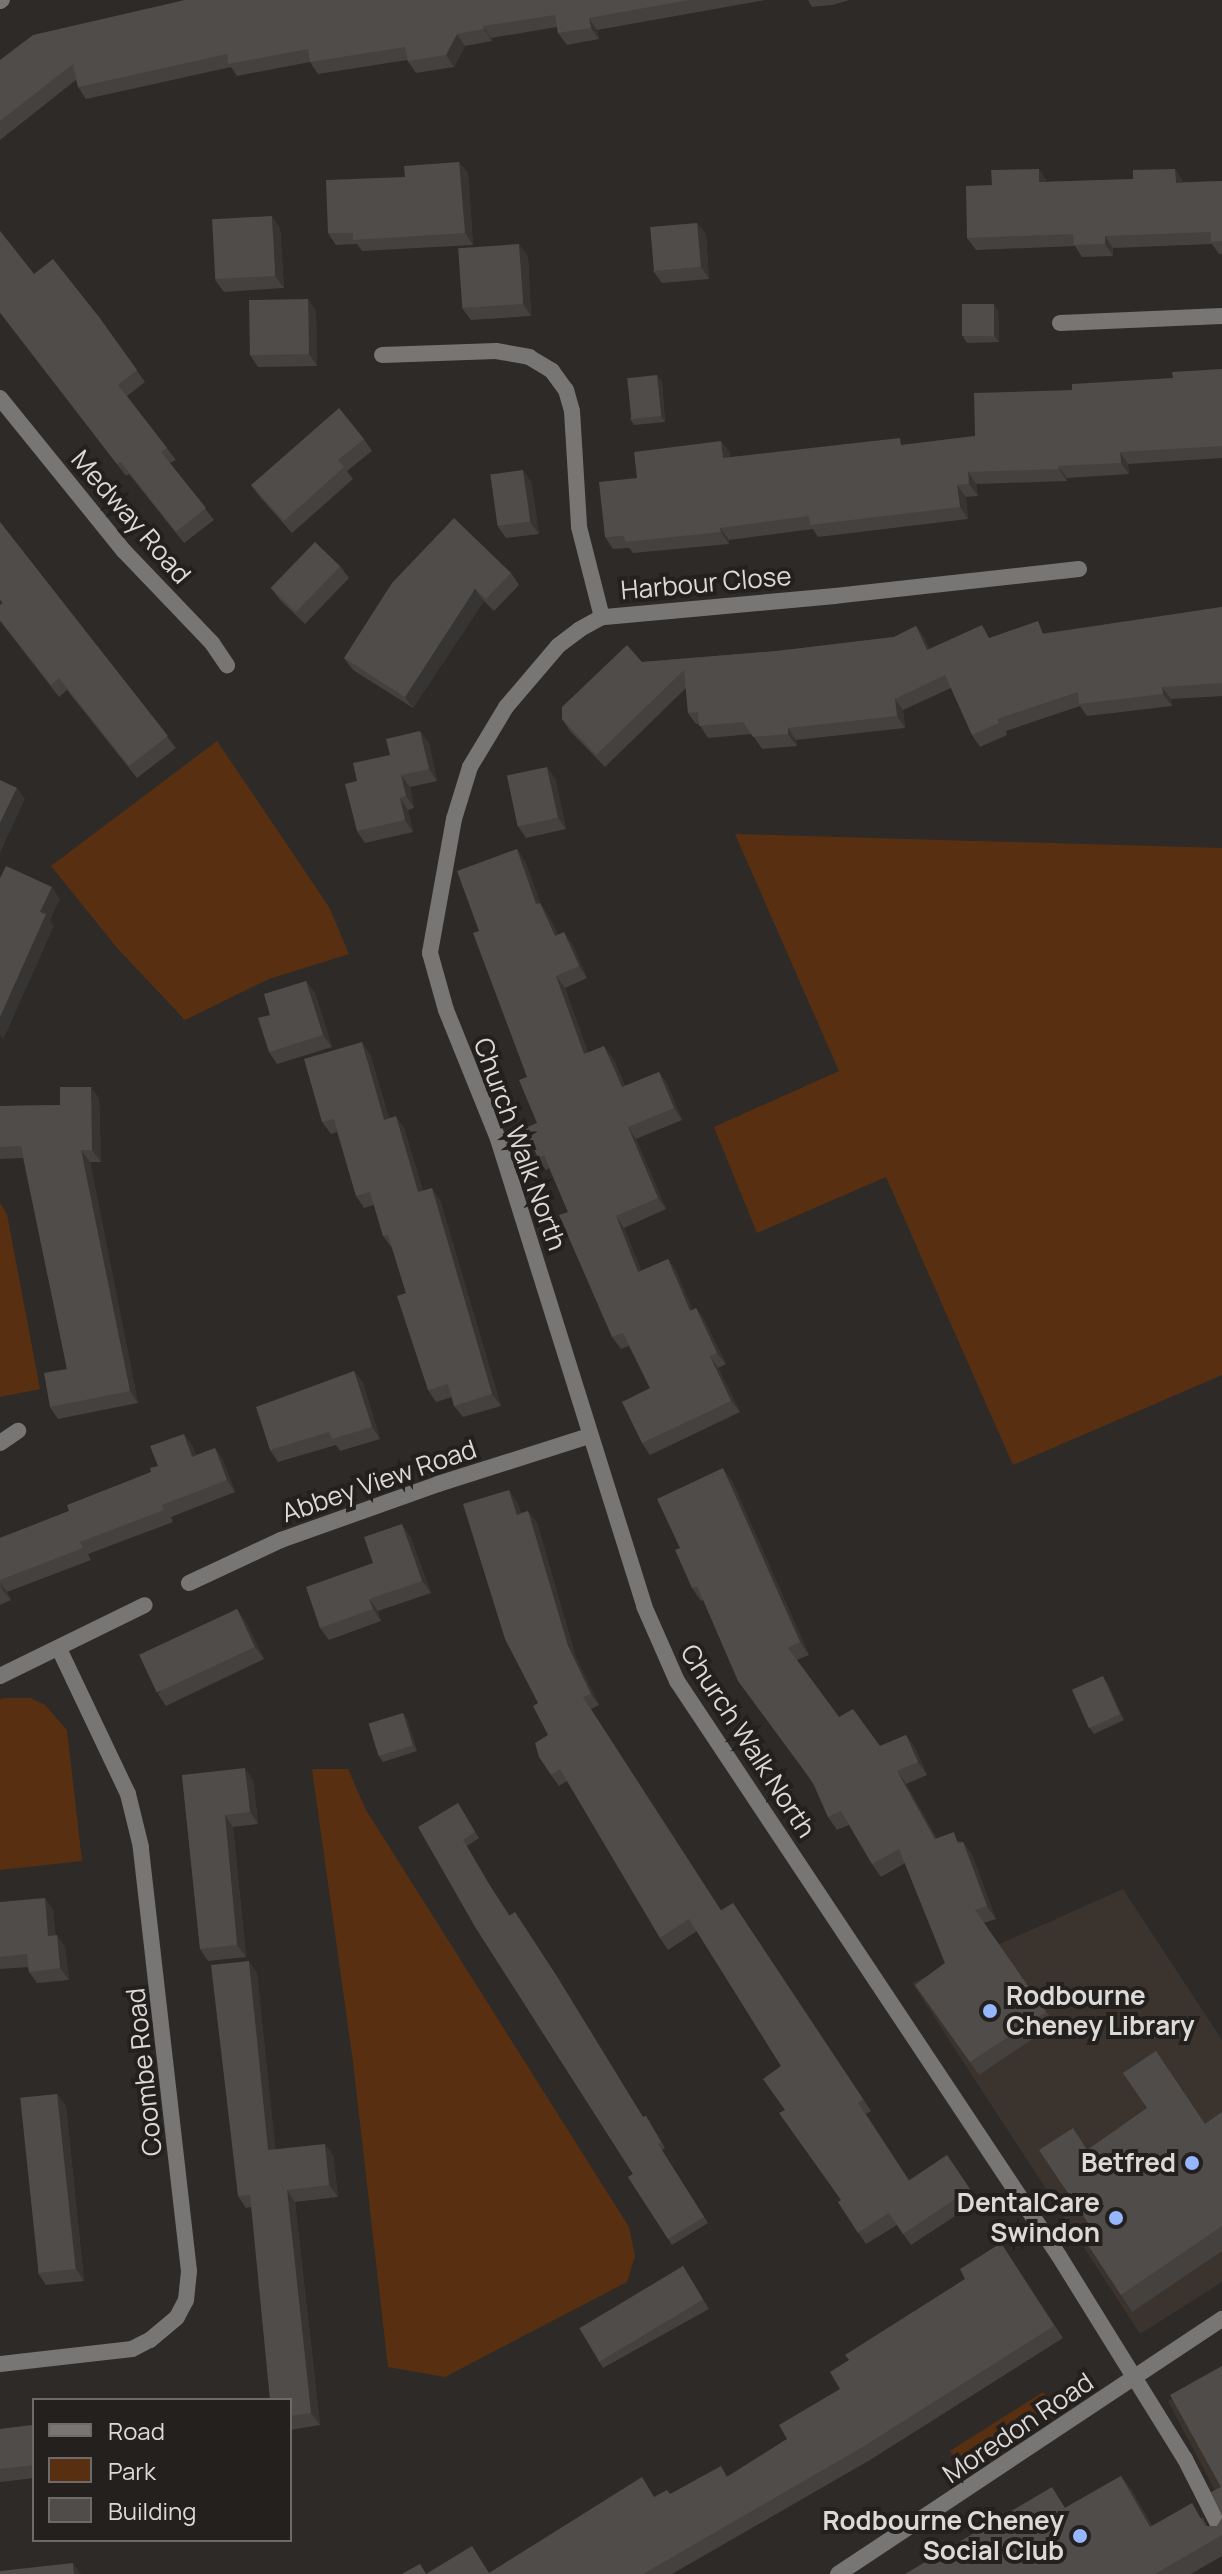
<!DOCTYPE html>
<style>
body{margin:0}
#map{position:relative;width:1222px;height:2574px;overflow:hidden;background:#2d2a28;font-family:Manrope,sans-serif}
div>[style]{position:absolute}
.built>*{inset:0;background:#3b332e}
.green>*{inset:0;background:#583011}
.minor>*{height:16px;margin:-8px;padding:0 8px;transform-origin:8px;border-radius:8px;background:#787675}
.tertiary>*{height:16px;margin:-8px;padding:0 8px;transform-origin:8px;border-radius:8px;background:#787675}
.wall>*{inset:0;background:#44413f}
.shaded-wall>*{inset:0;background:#373533}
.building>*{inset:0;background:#4f4c49;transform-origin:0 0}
.dots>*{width:22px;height:22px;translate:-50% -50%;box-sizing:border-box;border:4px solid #23201e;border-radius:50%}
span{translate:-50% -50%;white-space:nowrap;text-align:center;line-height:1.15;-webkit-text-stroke:8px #23201e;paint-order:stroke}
.street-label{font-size:26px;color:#dcdad9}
.poi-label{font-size:26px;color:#dcdad9;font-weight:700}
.left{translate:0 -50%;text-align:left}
.right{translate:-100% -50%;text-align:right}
.legend{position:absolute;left:32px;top:2398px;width:260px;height:144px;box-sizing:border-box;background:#23201e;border:2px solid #6d6a69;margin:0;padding:10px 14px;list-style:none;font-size:24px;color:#dcdad9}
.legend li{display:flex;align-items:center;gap:16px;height:40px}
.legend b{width:40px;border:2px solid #6d6a69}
</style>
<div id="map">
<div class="built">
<div style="clip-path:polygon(1123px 1889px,1222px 2040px,1222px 2282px,1140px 2334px,912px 1983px)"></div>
<div style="clip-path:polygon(1222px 2370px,1222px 2504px,1168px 2401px)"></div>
</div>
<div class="green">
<div style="clip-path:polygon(217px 741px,329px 907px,349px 954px,269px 979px,185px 1020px,118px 949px,51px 866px)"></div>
<div style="clip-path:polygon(735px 834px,1222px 848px,1222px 1375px,1013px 1465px,886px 1177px,757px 1233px,714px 1127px,839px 1071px)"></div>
<div style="clip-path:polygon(0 1203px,7px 1214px,40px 1389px,0 1397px)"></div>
<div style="clip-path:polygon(4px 1698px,30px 1698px,45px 1705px,67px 1730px,82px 1861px,0 1870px,0 1700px)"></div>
<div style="clip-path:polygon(312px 1769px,348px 1769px,366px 1810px,629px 2227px,635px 2256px,627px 2282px,445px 2377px,388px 2367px,353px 2062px)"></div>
<div style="clip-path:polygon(1043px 2392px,1058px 2413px,1031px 2431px,957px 2461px,950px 2451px)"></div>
</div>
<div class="minor">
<div style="left:0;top:1px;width:2px;rotate:-27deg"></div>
<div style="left:1060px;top:323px;width:162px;rotate:-2.5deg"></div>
<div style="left:382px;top:355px;width:114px;rotate:-2deg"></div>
<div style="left:496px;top:351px;width:34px;rotate:10deg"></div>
<div style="left:529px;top:357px;width:27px;rotate:31deg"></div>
<div style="left:552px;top:371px;width:24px;rotate:54deg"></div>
<div style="left:566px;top:390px;width:22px;rotate:74deg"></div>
<div style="left:572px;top:411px;width:116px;rotate:86.5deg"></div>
<div style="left:579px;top:527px;width:93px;rotate:75.7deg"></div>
<div style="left:0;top:398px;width:197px;rotate:51deg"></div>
<div style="left:124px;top:551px;width:127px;rotate:46.3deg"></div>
<div style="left:212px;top:643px;width:27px;rotate:56deg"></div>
<div style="left:1079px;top:569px;width:245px;rotate:173.7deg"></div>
<div style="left:835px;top:596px;width:234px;rotate:174.8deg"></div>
<div style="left:602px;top:617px;width:26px;rotate:151deg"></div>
<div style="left:579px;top:630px;width:26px;rotate:143deg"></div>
<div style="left:558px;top:646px;width:80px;rotate:130.4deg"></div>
<div style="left:506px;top:707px;width:70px;rotate:121deg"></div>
<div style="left:470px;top:767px;width:54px;rotate:107.1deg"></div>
<div style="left:454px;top:819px;width:136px;rotate:100.2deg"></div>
<div style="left:430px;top:953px;width:59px;rotate:74.3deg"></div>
<div style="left:446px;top:1010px;width:139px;rotate:68deg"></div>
<div style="left:498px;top:1139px;width:489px;rotate:72.6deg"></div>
<div style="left:644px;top:1606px;width:82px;rotate:66.3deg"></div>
<div style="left:677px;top:1681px;width:690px;rotate:56.4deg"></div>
<div style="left:1059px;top:2256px;width:239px;rotate:58.2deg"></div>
<div style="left:1185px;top:2459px;width:82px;rotate:63.1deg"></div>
<div style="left:0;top:1443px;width:22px;rotate:-34deg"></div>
<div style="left:189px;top:1583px;width:102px;rotate:-25.1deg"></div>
<div style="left:281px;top:1540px;width:167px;rotate:-19.6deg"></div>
<div style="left:438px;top:1484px;width:158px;rotate:-17.6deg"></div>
<div style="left:0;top:1676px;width:161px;rotate:-26.1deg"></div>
<div style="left:0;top:2364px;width:133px;rotate:-6.5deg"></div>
<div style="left:132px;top:2349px;width:20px;rotate:-27deg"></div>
<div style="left:150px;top:2340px;width:35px;rotate:-40deg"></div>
<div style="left:177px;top:2317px;width:19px;rotate:-62deg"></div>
<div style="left:186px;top:2300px;width:29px;rotate:-84deg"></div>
<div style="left:189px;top:2271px;width:427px;rotate:-96.5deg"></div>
<div style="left:141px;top:1847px;width:55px;rotate:-103.8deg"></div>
<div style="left:128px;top:1794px;width:161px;rotate:-115.4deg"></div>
</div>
<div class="tertiary">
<div style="left:838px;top:2574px;width:461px;rotate:-33.6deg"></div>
</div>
<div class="wall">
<div style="clip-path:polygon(185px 0,765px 0,597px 30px,599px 39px,567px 45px,558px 33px,557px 27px,491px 38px,492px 41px,465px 46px,454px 67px,416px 73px,407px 60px,318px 74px,310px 62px,237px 76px,231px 67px,86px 99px,78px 87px,76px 80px,0 140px,0 60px)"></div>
<div style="clip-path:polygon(808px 0,850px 0,832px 5px,812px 7px)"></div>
<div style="clip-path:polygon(459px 162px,468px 173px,473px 245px,362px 251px,357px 244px,336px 245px,328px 233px,405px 177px)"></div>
<div style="clip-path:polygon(1175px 169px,1183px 182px,1222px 181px,1222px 254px,1219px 254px,1212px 244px,1113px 248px,1113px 256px,1082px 257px,1075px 246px,976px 250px,967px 238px,1047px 182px,1133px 179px)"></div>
<div style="clip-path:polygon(697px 223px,706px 234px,709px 279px,662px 283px,653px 271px)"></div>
<div style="clip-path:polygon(280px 228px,284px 288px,224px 292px,215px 280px)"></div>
<div style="clip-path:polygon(0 231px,34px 274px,99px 317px,145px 382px,127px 396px,176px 460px,170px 463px,214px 520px,184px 543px,129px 474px,126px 476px,0 313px)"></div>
<div style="clip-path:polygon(528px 256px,531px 316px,471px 320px,462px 308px)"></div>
<div style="clip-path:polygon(308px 299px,316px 311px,317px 366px,258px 367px,250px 355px)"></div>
<div style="clip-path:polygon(998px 310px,999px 342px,967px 343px,963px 337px)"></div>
<div style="clip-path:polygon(1222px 369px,1222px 458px,1128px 464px,1129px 474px,1067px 478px,1067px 481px,976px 484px,978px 496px,966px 497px,968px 519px,818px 537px,813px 529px,729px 540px,729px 544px,633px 553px,629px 548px,613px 549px,605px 537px,637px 478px,721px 441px,730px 453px,730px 457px,904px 445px,975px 436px,1072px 390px,1173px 378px)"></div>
<div style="clip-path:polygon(662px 381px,665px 422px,634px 425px,630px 419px)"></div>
<div style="clip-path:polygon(364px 439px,372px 451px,347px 471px,353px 479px,292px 533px,260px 497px,251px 485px)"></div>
<div style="clip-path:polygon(531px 481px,539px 534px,506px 538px,498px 527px)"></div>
<div style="clip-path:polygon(0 522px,176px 748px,137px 778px,67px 690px,59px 697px,0 621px,0 605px,2px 603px,0 600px)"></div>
<div style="clip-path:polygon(340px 566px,349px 578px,305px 624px,280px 600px,271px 588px)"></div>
<div style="clip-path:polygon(511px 573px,519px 585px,494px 611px,484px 601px,413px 708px,353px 670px,344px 658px)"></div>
<div style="clip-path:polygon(1222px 607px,1222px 696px,1171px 699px,1172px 706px,1087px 716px,1080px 706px,1006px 731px,1007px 735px,980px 747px,972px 735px,951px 688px,903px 710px,905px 728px,796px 740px,797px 746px,762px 749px,752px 734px,708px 738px,699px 724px,696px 724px,688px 713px,686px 688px,605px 767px,570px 731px,562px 719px,642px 662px,777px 651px,894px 637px,916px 626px,924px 638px,929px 649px,991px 638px,1046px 633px)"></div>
<div style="clip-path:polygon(420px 731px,429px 743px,437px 781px,410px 787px,414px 808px,408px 810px,413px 832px,365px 843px,357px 831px,357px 781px)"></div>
<div style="clip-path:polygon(555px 778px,566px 829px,526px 838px,518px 826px)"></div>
<div style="clip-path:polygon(525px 861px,540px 903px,548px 915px,558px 935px,572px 944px,587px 978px,565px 988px,588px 1053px,613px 1058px,625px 1086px,659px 1072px,667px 1084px,682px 1120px,636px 1139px,666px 1209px,624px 1228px,641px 1271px,668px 1259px,676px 1271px,692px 1310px,696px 1308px,704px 1320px,726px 1364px,718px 1368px,740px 1412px,650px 1455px,642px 1443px,650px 1388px,629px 1346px,621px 1349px,612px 1337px,568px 1212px,549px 1168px,546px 1170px,538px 1158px,537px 1123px,527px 1077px,479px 931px)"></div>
<div style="clip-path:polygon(306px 981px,315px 993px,332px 1047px,277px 1064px,269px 1052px,270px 1015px)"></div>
<div style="clip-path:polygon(370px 1054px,389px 1118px,404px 1128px,423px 1191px,440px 1200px,501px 1406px,463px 1417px,454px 1406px,452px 1397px,436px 1402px,428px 1390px,406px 1293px,392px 1248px,383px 1236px,374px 1205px,364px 1208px,356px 1196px,337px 1132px,331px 1134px,322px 1122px)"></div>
<div style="clip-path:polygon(99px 1098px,101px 1162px,90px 1162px,138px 1403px,58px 1419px,50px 1407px,67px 1369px,23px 1158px,0 1159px,0 1106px,60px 1105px)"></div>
<div style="clip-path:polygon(354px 1371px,363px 1383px,380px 1439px,340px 1451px,336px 1445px,278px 1462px,270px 1450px)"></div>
<div style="clip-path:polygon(192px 1445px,196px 1455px,215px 1448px,223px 1460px,235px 1492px,171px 1517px,173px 1522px,88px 1554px,91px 1560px,7px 1592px,11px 1600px,0 1605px,0 1538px,69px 1511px,151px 1472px,158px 1466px)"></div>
<div style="clip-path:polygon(732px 1481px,809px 1655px,797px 1660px,839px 1717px,880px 1746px,906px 1735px,915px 1748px,927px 1775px,906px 1784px,937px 1839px,963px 1842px,972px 1855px,996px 1919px,984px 1923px,1055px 2024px,979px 2075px,915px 1985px,945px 1963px,905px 1863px,881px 1877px,872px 1864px,849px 1825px,837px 1830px,828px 1817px,814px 1786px,703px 1600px,701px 1601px,692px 1588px,680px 1548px)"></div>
<div style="clip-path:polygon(517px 1502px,521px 1513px,528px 1511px,537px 1523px,576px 1658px,599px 1705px,591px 1709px,721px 1910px,733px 1903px,871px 2111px,866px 2114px,909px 2180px,947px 2155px,978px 2201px,911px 2245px,897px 2225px,866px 2244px,838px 2202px,841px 2200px,785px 2110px,781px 2066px,697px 1931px,668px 1950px,660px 1938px,567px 1781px,559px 1786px,551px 1775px,548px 1735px,538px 1703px)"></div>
<div style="clip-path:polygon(410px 1536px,431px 1593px,378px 1611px,381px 1621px,329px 1640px,320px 1628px,373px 1563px)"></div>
<div style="clip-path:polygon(237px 1609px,245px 1621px,264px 1659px,166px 1706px,158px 1694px)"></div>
<div style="clip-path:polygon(1107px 1682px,1124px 1720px,1094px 1734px,1090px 1728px)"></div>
<div style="clip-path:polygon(403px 1713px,407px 1719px,417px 1751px,383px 1762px,379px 1756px)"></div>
<div style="clip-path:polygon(182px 1775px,253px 1780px,258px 1824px,233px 1827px,246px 1957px,208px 1961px,200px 1949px)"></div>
<div style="clip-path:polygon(458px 1803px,479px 1838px,467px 1846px,491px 1887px,643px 2117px,646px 2116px,665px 2148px,662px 2150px,708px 2223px,672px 2245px,628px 2177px,633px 2174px,474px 1925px)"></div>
<div style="clip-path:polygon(0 1902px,53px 1909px,55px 1935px,65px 1947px,69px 1980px,37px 1983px,29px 1972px,28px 1967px,0 1969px)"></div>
<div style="clip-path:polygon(257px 1973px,275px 2149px,333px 2155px,338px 2197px,295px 2202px,320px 2425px,290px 2430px,290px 2400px,251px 2207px,246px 2208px,238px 2196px)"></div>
<div style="clip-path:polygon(57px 2094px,66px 2106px,84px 2281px,46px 2285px,38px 2273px)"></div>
<div style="clip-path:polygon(1222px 2112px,1222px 2251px,1132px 2312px,1121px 2295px,1088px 2223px,1205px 2124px)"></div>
<div style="clip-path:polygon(1001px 2243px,1063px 2338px,870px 2460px,672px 2574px,402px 2574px,420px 2564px,426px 2574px,489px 2573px,655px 2497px,670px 2494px,728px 2476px,787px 2439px,840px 2389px,849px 2360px,965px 2279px)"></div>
<div style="clip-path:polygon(683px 2266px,709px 2309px,603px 2368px,597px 2358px)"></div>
<div style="clip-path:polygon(34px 2425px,34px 2478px,0 2482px,0 2429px)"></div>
<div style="clip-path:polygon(1121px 2476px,1132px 2491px,1152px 2526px,1203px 2518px,1207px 2526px,1217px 2526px,1222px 2518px,1222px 2556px,1191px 2574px,905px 2574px,1066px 2507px)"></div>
</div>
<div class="shaded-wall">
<div style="clip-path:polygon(589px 18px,597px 30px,599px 39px,591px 28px)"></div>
<div style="clip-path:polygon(483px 26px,491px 38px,492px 41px,484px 29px)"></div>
<div style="clip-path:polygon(457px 34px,465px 46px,454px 67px,446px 55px)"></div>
<div style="clip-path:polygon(459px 162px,468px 173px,473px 245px,465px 233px)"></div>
<div style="clip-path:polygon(1039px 169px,1047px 181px,1039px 182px)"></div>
<div style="clip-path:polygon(1175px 169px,1183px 181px,1184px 194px,1176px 183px)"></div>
<div style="clip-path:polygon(272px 216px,280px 228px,284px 288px,275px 276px)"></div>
<div style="clip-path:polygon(697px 223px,706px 234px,709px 279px,701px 267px)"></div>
<div style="clip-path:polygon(1105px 236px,1113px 248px,1113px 256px,1105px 244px)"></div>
<div style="clip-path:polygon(519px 244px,528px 256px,531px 316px,523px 304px)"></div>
<div style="clip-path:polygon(308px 299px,316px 311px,317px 366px,309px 354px)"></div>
<div style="clip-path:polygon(994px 304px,998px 310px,999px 342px,994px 336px)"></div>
<div style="clip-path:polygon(657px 375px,662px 381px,665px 422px,661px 416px)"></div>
<div style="clip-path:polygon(721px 441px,730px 453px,731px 470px,723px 458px)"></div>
<div style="clip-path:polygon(1120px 452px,1128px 464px,1129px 474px,1121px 463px)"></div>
<div style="clip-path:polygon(1058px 466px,1067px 478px,1067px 481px,1059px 469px)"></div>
<div style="clip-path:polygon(523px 470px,531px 481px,539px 534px,530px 522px)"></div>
<div style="clip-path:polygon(968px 472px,976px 484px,978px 496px,969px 484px)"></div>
<div style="clip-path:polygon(957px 485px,966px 497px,968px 519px,960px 507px)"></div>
<div style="clip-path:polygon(720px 528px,729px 540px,729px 544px,721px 532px)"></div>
<div style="clip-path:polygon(475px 589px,484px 601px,413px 708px,405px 697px)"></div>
<div style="clip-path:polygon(916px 626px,924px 638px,936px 662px,927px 650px)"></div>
<div style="clip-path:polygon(1162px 687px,1171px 699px,1172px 706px,1163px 694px)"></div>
<div style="clip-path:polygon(895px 699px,903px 710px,905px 728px,897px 716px)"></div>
<div style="clip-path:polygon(788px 728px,796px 740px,797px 746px,788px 734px)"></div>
<div style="clip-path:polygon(420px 731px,429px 743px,437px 781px,429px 769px)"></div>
<div style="clip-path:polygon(547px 767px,555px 778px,566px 829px,558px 818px)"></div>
<div style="clip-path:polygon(401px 775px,410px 787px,414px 808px,406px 796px)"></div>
<div style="clip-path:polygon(17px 788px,25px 799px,0 853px,0 823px)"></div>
<div style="clip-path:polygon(400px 798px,408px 810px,413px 832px,405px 820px)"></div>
<div style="clip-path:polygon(517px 849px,525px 861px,545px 916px,536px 904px)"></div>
<div style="clip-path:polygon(52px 887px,60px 899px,50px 920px,54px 926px,3px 1040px,0 1035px,0 1017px,40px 912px)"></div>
<div style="clip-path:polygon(540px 903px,548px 915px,564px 948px,555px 936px)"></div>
<div style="clip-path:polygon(564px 932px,572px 944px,587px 978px,579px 966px)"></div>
<div style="clip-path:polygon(556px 976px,565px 988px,593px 1066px,584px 1054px)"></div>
<div style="clip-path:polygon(306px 981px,315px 993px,332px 1047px,323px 1035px)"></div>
<div style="clip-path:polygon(362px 1042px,370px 1054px,393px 1131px,384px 1120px)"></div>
<div style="clip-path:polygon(604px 1046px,613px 1058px,630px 1099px,622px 1087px)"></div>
<div style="clip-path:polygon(659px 1072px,667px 1084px,682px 1120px,674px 1108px)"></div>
<div style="clip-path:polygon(91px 1087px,99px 1098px,101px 1162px,92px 1150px)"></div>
<div style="clip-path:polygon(396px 1116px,404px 1128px,427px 1204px,418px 1192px)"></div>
<div style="clip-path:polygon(628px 1127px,636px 1139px,666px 1209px,658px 1198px)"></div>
<div style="clip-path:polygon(81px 1150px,90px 1162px,138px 1403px,130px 1391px)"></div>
<div style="clip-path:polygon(432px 1188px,440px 1200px,501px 1406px,492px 1394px)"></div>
<div style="clip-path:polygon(616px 1216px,624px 1228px,647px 1284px,638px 1272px)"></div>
<div style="clip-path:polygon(668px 1259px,676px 1271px,698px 1323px,690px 1311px)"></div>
<div style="clip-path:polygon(696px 1308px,704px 1320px,726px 1364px,717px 1353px)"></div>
<div style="clip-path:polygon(710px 1356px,718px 1368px,740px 1412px,731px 1401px)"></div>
<div style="clip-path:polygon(354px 1371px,363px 1383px,380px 1439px,372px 1427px)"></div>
<div style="clip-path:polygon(184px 1434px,192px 1445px,201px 1468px,192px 1457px)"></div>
<div style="clip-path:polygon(215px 1448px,223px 1460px,235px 1492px,227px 1480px)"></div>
<div style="clip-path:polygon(723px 1468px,732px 1481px,809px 1655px,800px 1642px)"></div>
<div style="clip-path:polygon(509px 1490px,517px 1502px,525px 1526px,517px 1515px)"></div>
<div style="clip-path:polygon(528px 1511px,537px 1523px,576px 1658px,599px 1705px,591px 1694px,568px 1646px)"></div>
<div style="clip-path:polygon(402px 1524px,410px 1536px,431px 1593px,422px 1581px)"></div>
<div style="clip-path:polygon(0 1582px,7px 1592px,11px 1600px,2px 1589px)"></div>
<div style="clip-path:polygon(369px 1599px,378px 1611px,381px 1621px,373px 1609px)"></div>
<div style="clip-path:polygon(237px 1609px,245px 1621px,264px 1659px,255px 1647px)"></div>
<div style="clip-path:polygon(1103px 1676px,1107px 1682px,1124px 1720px,1120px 1714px)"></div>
<div style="clip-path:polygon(403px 1713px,407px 1719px,417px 1751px,413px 1745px)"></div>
<div style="clip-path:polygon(906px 1735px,915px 1748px,927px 1775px,918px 1762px)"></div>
<div style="clip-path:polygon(245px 1768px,253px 1780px,258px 1824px,250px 1812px)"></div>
<div style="clip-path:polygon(897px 1771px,906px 1784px,944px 1852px,935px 1839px)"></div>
<div style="clip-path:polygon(225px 1815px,233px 1827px,246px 1957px,237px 1945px)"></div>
<div style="clip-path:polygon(963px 1842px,972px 1855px,996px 1919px,987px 1906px)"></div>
<div style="clip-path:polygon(45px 1898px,53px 1909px,57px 1948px,48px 1936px)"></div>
<div style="clip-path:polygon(57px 1935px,65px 1947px,69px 1980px,60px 1968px)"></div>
<div style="clip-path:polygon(249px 1961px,257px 1973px,277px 2162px,268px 2150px)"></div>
<div style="clip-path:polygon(57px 2094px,66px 2106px,84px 2281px,76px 2269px)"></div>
<div style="clip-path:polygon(325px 2144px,333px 2155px,338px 2197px,329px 2185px)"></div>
<div style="clip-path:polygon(287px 2190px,295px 2202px,320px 2425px,311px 2413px)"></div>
<div style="clip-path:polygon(1121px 2476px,1132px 2491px,1160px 2542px,1150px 2527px)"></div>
<div style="clip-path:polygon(73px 2563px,81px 2574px,74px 2574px)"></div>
</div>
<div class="building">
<div style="clip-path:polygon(185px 0,689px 0,589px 18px,591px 28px,558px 33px,555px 15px,483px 26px,484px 29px,457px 34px,446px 55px,408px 61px,405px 47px,310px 62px,308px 49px,228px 64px,227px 54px,78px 87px,73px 64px,0 121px,0 60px,33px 35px)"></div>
<div style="clip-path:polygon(459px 162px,465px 233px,353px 240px,353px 233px,328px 233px,326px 180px,405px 177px,404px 166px)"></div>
<div style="clip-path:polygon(1039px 169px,1039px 182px,1133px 179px,1133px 170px,1175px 169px,1176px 183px,1222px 181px,1222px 241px,1211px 242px,1211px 232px,1105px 236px,1105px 244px,1074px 245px,1073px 234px,967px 238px,966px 186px,992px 185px,991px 170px)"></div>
<div style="left:272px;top:216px;width:60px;height:60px;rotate:87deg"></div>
<div style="left:697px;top:223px;width:44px;height:47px;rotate:85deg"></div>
<div style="clip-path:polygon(0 231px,34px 274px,53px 259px,99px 317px,137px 370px,118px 385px,167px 448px,161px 452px,206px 508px,176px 532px,121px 462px,117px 464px,0 312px)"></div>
<div style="left:519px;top:244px;width:60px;height:61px;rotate:86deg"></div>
<div style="left:308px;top:299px;width:55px;height:59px;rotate:89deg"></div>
<div style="left:994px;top:304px;width:32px;height:32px;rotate:90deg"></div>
<div style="clip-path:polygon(1222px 369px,1222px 446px,1120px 452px,1121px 463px,1058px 466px,1059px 469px,968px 472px,969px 484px,957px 485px,960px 507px,810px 525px,809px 516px,720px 528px,721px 532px,625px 542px,624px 536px,605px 537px,599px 482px,637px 478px,634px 452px,721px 441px,723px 458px,900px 438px,901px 445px,975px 436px,974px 393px,1072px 390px,1072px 384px,1173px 378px,1172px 372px)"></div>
<div style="left:657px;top:375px;width:41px;height:30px;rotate:84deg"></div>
<div style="clip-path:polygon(339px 408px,364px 439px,338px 460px,344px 467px,284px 521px,251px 485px)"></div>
<div style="left:523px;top:470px;width:52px;height:33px;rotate:82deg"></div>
<div style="clip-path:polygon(454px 518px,511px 573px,486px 599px,475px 589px,405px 697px,344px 658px,392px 583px)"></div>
<div style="clip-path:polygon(0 522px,168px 736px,129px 766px,59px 678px,51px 685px,0 620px,0 605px,3px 603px,0 599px)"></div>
<div style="left:315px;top:542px;width:35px;height:64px;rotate:44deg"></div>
<div style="clip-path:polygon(1222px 607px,1222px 683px,1162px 687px,1163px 694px,1079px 704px,1078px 692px,997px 719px,999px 723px,972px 735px,945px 675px,895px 699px,897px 716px,788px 728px,788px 734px,753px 737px,743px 722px,699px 726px,698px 712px,688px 713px,684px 670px,596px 755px,562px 719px,562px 707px,627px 645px,642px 662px,777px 651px,894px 637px,916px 626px,927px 650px,982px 625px,989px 638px,1038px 621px,1043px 634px)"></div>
<div style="clip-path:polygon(420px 731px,429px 769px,401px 775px,406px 796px,400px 798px,405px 820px,357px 831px,345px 784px,357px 781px,353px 763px,390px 755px,386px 739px)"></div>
<div style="left:547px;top:767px;width:52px;height:41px;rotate:78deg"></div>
<div style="clip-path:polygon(0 780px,17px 788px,0 823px)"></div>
<div style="clip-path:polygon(517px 849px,536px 904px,540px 903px,555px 936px,564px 932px,579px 966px,556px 976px,584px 1054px,604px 1046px,622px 1087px,659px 1072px,674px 1108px,628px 1127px,658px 1198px,616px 1216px,638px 1272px,668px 1259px,690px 1311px,696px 1308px,717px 1353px,710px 1356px,731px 1401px,642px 1443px,622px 1402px,650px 1388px,623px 1333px,612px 1337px,559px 1215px,568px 1212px,544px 1155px,538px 1158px,525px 1128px,537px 1123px,519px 1080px,527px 1077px,473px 933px,479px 931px,457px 871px)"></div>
<div style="clip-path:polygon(6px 866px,52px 887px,40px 912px,46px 914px,0 1017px,0 878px)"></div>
<div style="clip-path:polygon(306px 981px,323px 1035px,269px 1052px,258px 1018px,270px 1015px,264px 994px)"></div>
<div style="clip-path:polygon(362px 1042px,384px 1120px,396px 1116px,418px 1192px,432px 1188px,492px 1394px,454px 1406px,448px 1384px,428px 1390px,397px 1296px,406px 1293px,388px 1235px,383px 1236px,370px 1192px,356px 1196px,334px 1119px,322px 1122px,304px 1059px)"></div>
<div style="clip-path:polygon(60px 1087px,91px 1087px,92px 1150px,81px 1150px,130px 1391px,50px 1407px,44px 1373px,67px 1369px,21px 1146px,0 1147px,0 1106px,60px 1105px)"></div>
<div style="clip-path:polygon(354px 1371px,372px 1427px,332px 1439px,329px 1432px,270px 1450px,256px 1407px)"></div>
<div style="clip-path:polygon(184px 1434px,192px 1457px,215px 1448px,227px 1480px,162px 1505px,164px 1510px,80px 1542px,83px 1548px,0 1580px,0 1538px,69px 1511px,67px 1505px,151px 1472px,150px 1468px,158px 1466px,150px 1446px)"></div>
<div style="clip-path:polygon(723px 1468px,800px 1642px,788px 1648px,839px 1717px,853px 1709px,880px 1746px,906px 1735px,918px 1762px,897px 1771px,935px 1839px,954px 1832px,958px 1844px,963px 1842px,987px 1906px,975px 1910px,1046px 2012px,970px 2062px,915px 1985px,945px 1963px,899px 1849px,872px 1864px,841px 1811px,828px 1817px,814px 1784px,738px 1681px,697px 1586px,692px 1588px,675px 1550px,680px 1548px,657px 1499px)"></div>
<div style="clip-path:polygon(509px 1490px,517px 1515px,528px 1511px,568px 1646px,591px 1694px,583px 1697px,721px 1911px,733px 1903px,863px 2099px,858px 2103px,909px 2181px,947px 2155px,970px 2189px,903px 2234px,889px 2213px,858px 2233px,838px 2202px,841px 2200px,779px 2113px,785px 2110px,763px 2079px,781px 2066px,689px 1919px,660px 1938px,560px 1769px,551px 1775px,539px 1757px,535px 1743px,548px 1735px,533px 1706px,538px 1703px,505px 1639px,463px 1504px)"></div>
<div style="clip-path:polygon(402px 1524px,422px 1581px,369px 1599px,373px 1609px,320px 1628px,306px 1587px,373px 1563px,364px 1537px)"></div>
<div style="left:237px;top:1609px;width:42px;height:108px;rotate:65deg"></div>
<div style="left:1103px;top:1676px;width:42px;height:34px;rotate:66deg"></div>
<div style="left:403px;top:1713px;width:34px;height:36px;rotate:73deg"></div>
<div style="clip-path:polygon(245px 1768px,250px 1812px,225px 1815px,237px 1945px,200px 1949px,182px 1775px)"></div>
<div style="clip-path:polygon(458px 1803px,475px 1832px,463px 1840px,487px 1881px,509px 1916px,515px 1912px,558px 1978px,643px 2117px,646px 2116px,661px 2142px,658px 2144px,704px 2217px,668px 2239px,628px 2177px,633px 2174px,474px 1925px,418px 1827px)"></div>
<div style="clip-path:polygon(45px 1898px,48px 1936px,57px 1935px,60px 1968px,29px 1972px,27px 1954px,0 1957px,0 1902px)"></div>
<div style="clip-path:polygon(249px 1961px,268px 2150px,325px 2144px,329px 2185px,287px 2190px,311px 2413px,290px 2416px,290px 2400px,270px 2400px,250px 2195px,238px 2196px,211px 1965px)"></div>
<div style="clip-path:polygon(1156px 2051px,1205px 2124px,1222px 2112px,1222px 2226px,1121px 2295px,1078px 2230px,1088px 2223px,1039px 2150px,1073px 2128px,1087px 2150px,1147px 2108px,1123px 2073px)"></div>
<div style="left:57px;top:2094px;width:176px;height:37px;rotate:84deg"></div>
<div style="clip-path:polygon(1001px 2243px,1054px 2326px,861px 2448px,643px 2574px,426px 2574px,472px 2546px,489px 2573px,642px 2477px,654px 2497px,667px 2490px,670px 2494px,721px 2466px,727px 2477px,787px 2439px,779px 2425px,840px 2389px,830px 2372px,849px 2360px,845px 2355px,965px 2279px,960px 2269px)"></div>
<div style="left:683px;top:2266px;width:39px;height:121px;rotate:59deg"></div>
<div style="clip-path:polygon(1222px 2366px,1222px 2516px,1211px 2492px,1221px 2487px,1170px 2395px)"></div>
<div style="clip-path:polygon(34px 2425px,34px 2465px,0 2469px,0 2429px)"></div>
<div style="clip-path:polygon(1121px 2476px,1150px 2527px,1192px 2503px,1205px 2526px,1217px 2526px,1222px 2518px,1222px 2535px,1155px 2574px,905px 2574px,1052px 2487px,1065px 2508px)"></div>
<div style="clip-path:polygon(73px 2563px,74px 2574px,0 2574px,0 2571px)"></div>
<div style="clip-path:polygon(420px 2564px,426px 2574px,402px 2574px)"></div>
</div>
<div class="dots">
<div style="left:990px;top:2011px;background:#96b6fd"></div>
<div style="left:1192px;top:2163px;background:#96b6fd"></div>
<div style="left:1116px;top:2218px;background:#96b6fd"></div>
<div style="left:1080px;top:2536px;background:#96b6fd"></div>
</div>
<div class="street-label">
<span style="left:131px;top:517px;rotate:49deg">Medway Road</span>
<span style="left:706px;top:583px;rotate:-5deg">Harbour Close</span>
<span style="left:520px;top:1144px;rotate:70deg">Church Walk North</span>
<span style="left:379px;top:1481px;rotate:-19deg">Abbey View Road</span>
<span style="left:748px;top:1741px;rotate:57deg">Church Walk North</span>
<span style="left:144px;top:2072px;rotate:-96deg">Coombe Road</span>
<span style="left:1018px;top:2428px;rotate:-34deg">Moredon Road</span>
</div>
<div class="poi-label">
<span class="left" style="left:1006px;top:2011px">Rodbourne<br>Cheney Library</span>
<span class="right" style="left:1176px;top:2163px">Betfred</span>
<span class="right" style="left:1100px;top:2218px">DentalCare<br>Swindon</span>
<span class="right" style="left:1064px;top:2536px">Rodbourne Cheney<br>Social Club</span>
</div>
<ul class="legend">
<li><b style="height:10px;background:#787675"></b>Road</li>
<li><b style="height:22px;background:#583011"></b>Park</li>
<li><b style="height:22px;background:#4f4c49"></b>Building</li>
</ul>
</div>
